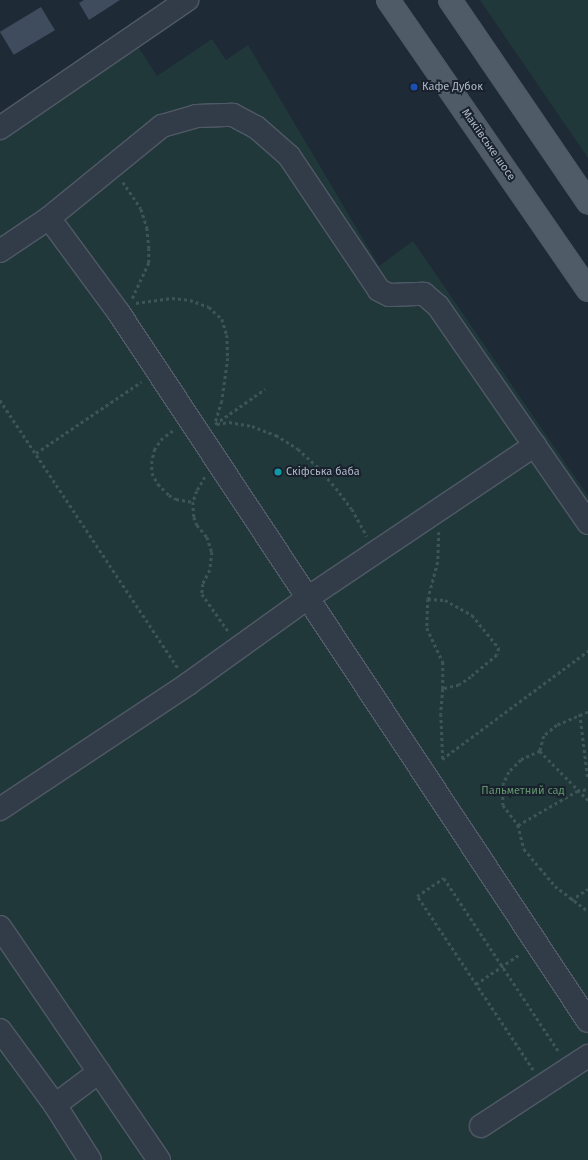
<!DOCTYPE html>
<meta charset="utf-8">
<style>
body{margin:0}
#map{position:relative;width:588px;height:1160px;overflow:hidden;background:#1f2a37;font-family:"Fira Sans",sans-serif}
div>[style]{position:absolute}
.green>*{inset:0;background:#21383a}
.building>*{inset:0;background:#3f4c5d;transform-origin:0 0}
.path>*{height:2.5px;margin-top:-1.25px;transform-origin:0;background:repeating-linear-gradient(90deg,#3e5456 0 3px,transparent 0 6px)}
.roads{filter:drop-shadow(1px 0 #505966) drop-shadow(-1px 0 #505966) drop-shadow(0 1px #505966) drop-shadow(0 -1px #505966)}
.minor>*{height:22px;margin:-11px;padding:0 11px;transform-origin:11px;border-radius:11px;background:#323c48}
.major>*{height:22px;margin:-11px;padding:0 11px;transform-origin:11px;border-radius:11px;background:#505b68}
.dots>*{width:11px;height:11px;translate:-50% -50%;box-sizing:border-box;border:2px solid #18212c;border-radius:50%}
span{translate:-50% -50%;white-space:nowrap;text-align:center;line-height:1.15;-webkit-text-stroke:4px #18212c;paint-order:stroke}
.poi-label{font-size:11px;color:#acb6c5}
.left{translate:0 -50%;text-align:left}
.street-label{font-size:11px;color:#acb6c5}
.park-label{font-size:11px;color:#63966e}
</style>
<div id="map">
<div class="green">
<div style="clip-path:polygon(480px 0,588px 0,588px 158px)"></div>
<div style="clip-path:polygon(212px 39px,226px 60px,248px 45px,379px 266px,413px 241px,588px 496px,588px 1160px,0 1160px,0 140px,139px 48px,157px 76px)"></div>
</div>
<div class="building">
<div style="clip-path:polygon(84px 0,120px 0,89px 20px,79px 3px)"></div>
<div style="left:41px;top:7px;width:27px;height:48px;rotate:59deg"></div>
</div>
<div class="path">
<div style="left:123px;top:182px;width:32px;rotate:56deg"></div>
<div style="left:141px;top:209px;width:20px;rotate:72deg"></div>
<div style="left:147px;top:228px;width:20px;rotate:84deg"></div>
<div style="left:149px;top:248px;width:15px;rotate:90deg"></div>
<div style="left:149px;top:263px;width:40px;rotate:115deg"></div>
<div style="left:136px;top:303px;width:36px;rotate:-8deg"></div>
<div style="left:172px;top:298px;width:18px;rotate:6deg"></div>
<div style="left:190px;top:300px;width:20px;rotate:20deg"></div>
<div style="left:209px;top:307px;width:18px;rotate:43deg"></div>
<div style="left:222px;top:319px;width:17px;rotate:73deg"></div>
<div style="left:227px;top:335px;width:23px;rotate:88deg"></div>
<div style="left:228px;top:358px;width:43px;rotate:97.9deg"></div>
<div style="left:222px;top:401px;width:24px;rotate:107deg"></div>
<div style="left:215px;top:424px;width:61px;rotate:-35deg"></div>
<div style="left:0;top:400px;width:322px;rotate:56.4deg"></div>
<div style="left:217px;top:424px;width:12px;rotate:-9deg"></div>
<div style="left:229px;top:422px;width:23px;rotate:10deg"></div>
<div style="left:252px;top:426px;width:26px;rotate:21deg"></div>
<div style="left:276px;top:435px;width:26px;rotate:32deg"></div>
<div style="left:298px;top:449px;width:24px;rotate:42deg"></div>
<div style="left:316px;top:465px;width:30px;rotate:49deg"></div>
<div style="left:336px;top:488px;width:26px;rotate:53deg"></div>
<div style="left:352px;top:509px;width:31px;rotate:61deg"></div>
<div style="left:173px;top:431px;width:12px;rotate:145deg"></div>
<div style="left:163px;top:438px;width:14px;rotate:126deg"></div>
<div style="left:155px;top:449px;width:12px;rotate:104deg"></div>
<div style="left:152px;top:461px;width:12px;rotate:90deg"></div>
<div style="left:152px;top:473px;width:13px;rotate:61deg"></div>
<div style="left:158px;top:484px;width:16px;rotate:45deg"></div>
<div style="left:169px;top:495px;width:8px;rotate:30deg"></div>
<div style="left:176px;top:499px;width:17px;rotate:10deg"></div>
<div style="left:36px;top:453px;width:127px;rotate:-34.1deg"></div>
<div style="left:205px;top:477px;width:16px;rotate:120deg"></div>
<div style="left:197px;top:491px;width:12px;rotate:110deg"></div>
<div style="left:193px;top:502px;width:15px;rotate:86deg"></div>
<div style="left:194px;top:517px;width:9px;rotate:69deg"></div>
<div style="left:197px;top:525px;width:16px;rotate:50deg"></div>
<div style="left:207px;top:537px;width:16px;rotate:72deg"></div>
<div style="left:212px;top:552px;width:18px;rotate:96deg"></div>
<div style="left:210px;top:570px;width:16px;rotate:117deg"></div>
<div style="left:203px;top:584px;width:10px;rotate:96deg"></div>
<div style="left:202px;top:594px;width:45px;rotate:54.9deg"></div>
<div style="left:439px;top:532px;width:30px;rotate:92deg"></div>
<div style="left:438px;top:562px;width:38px;rotate:105deg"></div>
<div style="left:428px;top:599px;width:29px;rotate:92deg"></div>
<div style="left:427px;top:628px;width:38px;rotate:65deg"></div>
<div style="left:443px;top:662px;width:27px;rotate:90deg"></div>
<div style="left:443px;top:689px;width:25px;rotate:95deg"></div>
<div style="left:441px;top:714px;width:45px;rotate:87.5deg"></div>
<div style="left:428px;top:599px;width:17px;rotate:3deg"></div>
<div style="left:445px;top:600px;width:31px;rotate:29deg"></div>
<div style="left:472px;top:615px;width:43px;rotate:50.7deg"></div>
<div style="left:499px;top:648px;width:7px;rotate:106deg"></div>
<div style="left:497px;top:655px;width:34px;rotate:140deg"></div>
<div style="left:471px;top:677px;width:14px;rotate:146deg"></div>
<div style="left:459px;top:685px;width:16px;rotate:166deg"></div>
<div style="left:588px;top:712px;width:34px;rotate:157deg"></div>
<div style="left:557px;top:725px;width:17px;rotate:140deg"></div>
<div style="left:544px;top:736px;width:16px;rotate:105deg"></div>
<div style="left:540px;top:751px;width:21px;rotate:155deg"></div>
<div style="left:521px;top:760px;width:17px;rotate:135deg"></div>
<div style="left:509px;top:772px;width:14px;rotate:115deg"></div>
<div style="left:503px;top:785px;width:20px;rotate:90deg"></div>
<div style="left:503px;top:805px;width:25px;rotate:53deg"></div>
<div style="left:518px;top:825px;width:25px;rotate:76deg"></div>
<div style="left:524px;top:849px;width:25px;rotate:50deg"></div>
<div style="left:540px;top:868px;width:23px;rotate:50deg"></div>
<div style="left:555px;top:886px;width:41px;rotate:37.1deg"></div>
<div style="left:580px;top:714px;width:65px;rotate:83deg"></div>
<div style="left:540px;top:751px;width:69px;rotate:45.6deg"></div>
<div style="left:442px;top:759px;width:182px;rotate:-36.5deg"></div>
<div style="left:518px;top:825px;width:68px;rotate:-30deg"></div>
<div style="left:577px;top:791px;width:11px;rotate:-10deg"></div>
<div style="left:571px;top:900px;width:20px;rotate:-33deg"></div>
<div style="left:476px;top:984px;width:53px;rotate:-34.3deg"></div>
<div style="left:533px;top:1070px;width:209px;rotate:-123.7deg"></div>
<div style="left:417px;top:896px;width:32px;rotate:-34deg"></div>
<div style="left:444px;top:878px;width:209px;rotate:56.5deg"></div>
</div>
<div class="roads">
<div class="minor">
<div style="left:0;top:128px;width:227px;rotate:-34.4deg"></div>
<div style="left:49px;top:218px;width:118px;rotate:53.6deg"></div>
<div style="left:119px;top:313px;width:849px;rotate:56.48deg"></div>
<div style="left:0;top:251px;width:59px;rotate:-34deg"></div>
<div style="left:49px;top:218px;width:146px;rotate:-39.2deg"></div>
<div style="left:162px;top:126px;width:35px;rotate:-16deg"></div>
<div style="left:196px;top:116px;width:37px;rotate:-2deg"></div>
<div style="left:233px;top:115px;width:26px;rotate:28deg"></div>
<div style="left:256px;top:127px;width:44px;rotate:41.3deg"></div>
<div style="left:289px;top:156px;width:161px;rotate:56.1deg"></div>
<div style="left:379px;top:290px;width:11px;rotate:27deg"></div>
<div style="left:389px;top:295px;width:35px;rotate:-2deg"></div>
<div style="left:424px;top:294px;width:18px;rotate:41deg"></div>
<div style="left:438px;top:306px;width:264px;rotate:55.3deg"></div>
<div style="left:0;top:809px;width:226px;rotate:-33.6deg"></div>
<div style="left:188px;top:684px;width:149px;rotate:-35.7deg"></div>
<div style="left:309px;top:597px;width:272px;rotate:-33.9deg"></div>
<div style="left:0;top:927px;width:282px;rotate:55.7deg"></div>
<div style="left:0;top:1030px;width:93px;rotate:53.7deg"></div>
<div style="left:55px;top:1105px;width:65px;rotate:57.5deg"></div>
<div style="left:55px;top:1105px;width:55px;rotate:-36.9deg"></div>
<div style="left:481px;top:1126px;width:128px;rotate:-33.2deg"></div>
</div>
<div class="major">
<div style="left:388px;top:0;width:352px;rotate:55.4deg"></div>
<div style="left:450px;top:0;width:245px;rotate:55.7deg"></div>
</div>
</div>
<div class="dots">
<div style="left:414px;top:87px;background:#1a4fb4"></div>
<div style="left:278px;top:472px;background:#0f9aa8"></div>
</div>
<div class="poi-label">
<span class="left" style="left:422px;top:87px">Кафе Дубок</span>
<span class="left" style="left:286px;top:472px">Скіфська баба</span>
</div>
<div class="street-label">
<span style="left:488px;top:145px;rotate:55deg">Макіївське шосе</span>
</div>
<div class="park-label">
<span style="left:523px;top:791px">Пальметний сад</span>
</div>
</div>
